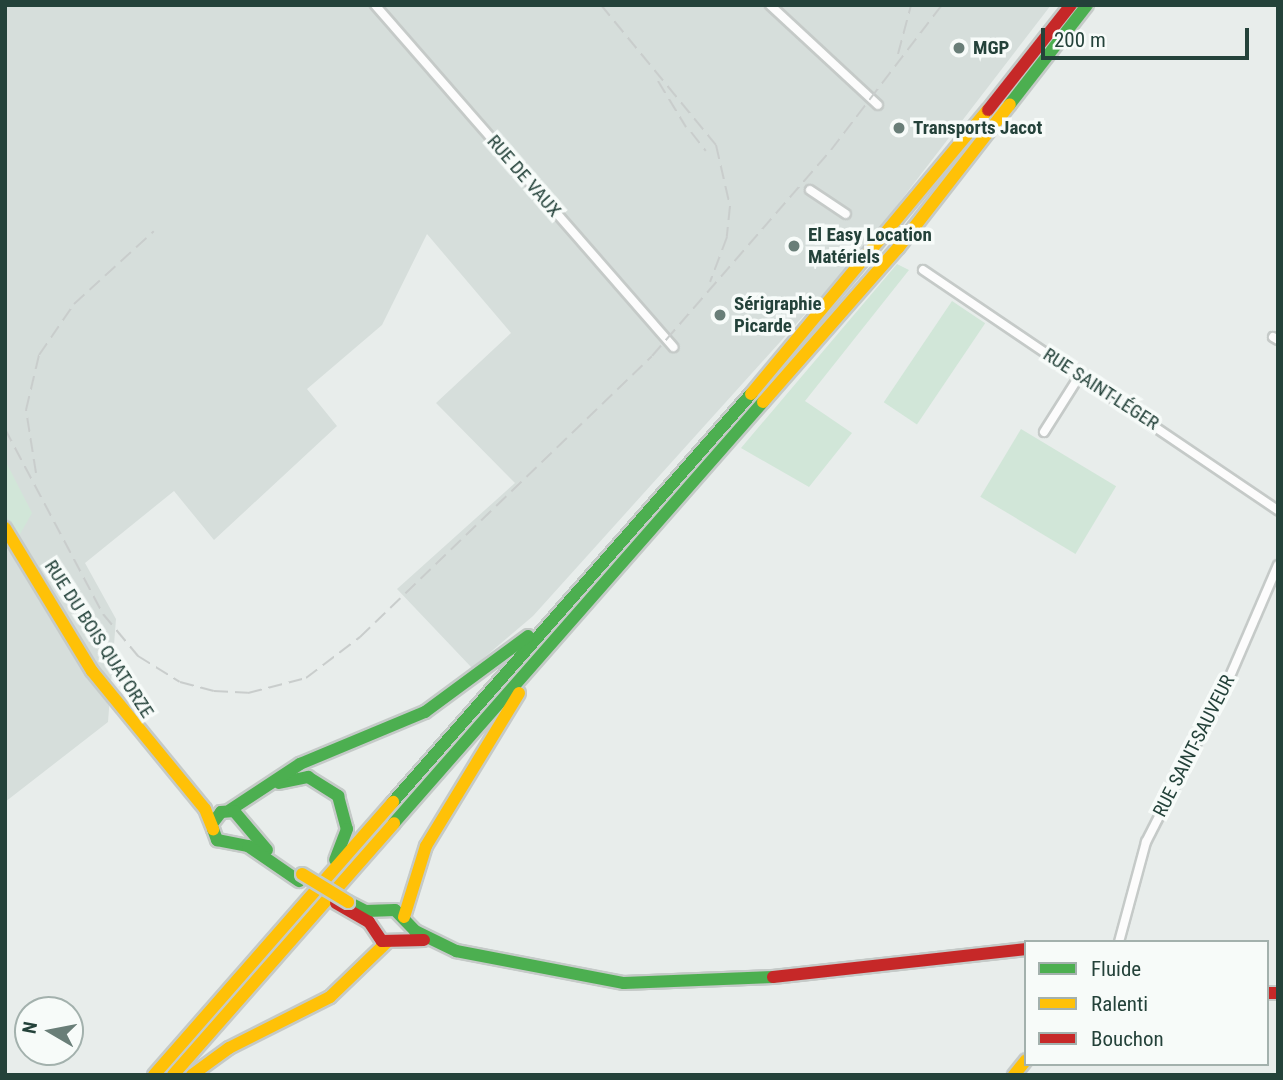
<!DOCTYPE html>
<meta charset="utf-8">
<style>
body{margin:0}
#map{position:relative;width:1283px;height:1080px;overflow:hidden;background:#e8edeb;font-family:"Roboto Condensed",sans-serif}
div>[style]{position:absolute}
.built>*{inset:0;background:#d6dedb}
.green>*{inset:0;background:#d1e6d8;transform-origin:0 0}
.roads{filter:drop-shadow(2px 0 #c5cac8) drop-shadow(-2px 0 #c5cac8) drop-shadow(0 2px #c5cac8) drop-shadow(0 -2px #c5cac8)}
.street>*{height:8px;margin:-4px;padding:0 4px;transform-origin:4px;border-radius:4px;background:#fcfcfc}
.fast>*{height:12px;margin:-6px;padding:0 6px;transform-origin:6px;border-radius:6px;background:#4caf50}
.slow>*{height:12px;margin:-6px;padding:0 6px;transform-origin:6px;border-radius:6px;background:#ffc107}
.jam>*{height:12px;margin:-6px;padding:0 6px;transform-origin:6px;border-radius:6px;background:#c62828}
.rail>*{height:2px;margin-top:-1px;transform-origin:0;background:repeating-linear-gradient(90deg,#c9cdcc 0 14px,transparent 0 21px)}
.bridges{filter:drop-shadow(2px 0 #c3cbc8) drop-shadow(-2px 0 #c3cbc8) drop-shadow(0 2px #c3cbc8) drop-shadow(0 -2px #c3cbc8)}
.slow-bridge>*{height:12px;margin:-6px;padding:0 6px;transform-origin:6px;border-radius:6px;background:#ffc107}
.dots>*{width:19px;height:19px;translate:-50% -50%;box-sizing:border-box;border:4px solid #f7fbf9;border-radius:50%}
span{translate:-50% -50%;white-space:nowrap;text-align:center;line-height:1.15;-webkit-text-stroke:7px #f7fbf9;paint-order:stroke}
.poi-label{font-size:19px;color:#24423a;font-weight:700}
.left{translate:0 -50%;text-align:left}
.street-label{font-size:19px;color:#24423a}
.frame{position:absolute;inset:0;border:7px solid #24423a;pointer-events:none}
.legend{position:absolute;left:1024px;top:940px;width:245px;height:126px;box-sizing:border-box;background:#f7fbf9;border:2px solid #a3b1ad;margin:0;padding:9px 12px;list-style:none;font-size:21px;color:#24423a}
.legend li{display:flex;align-items:center;gap:14px;height:35px}
.legend b{width:35px;border:2px solid #a3b1ad}
.north{position:absolute;left:14px;top:996px;width:70px;height:70px;box-sizing:border-box;background:#f7fbf9;border:2px solid #a3b1ad;border-radius:50%;rotate:280deg;font-size:19px;font-weight:700;line-height:28px;text-align:center;color:#24423a}
.north::after{content:'';display:block;margin:auto;width:24px;height:32px;background:#697e78;clip-path:polygon(50% 0,100% 100%,50% 72%,0 100%)}
.scale{position:absolute;left:1041px;top:28px;width:208px;height:32px;box-sizing:border-box;border:4px solid #24423a;border-top:0;padding-left:9px;font-size:21px;line-height:24px;white-space:nowrap;color:#24423a;-webkit-text-stroke:5px #f7fbf9;paint-order:stroke}
</style>
<div id="map">
<div class="built">
<div style="clip-path:polygon(5px 5px,1051px 5px,862px 251px,533px 616px,472px 668px,397px 589px,515px 483px,436px 403px,511px 333px,427px 234px,382px 325px,307px 389px,337px 426px,214px 540px,174px 491px,85px 563px,116px 619px,108px 722px,5px 802px)"></div>
</div>
<div class="green">
<div style="clip-path:polygon(897px 264px,909px 270px,805px 401px,852px 433px,809px 487px,741px 448px)"></div>
<div style="left:952px;top:301px;width:40px;height:122px;rotate:34deg"></div>
<div style="left:1021px;top:429px;width:111px;height:79px;rotate:31deg"></div>
<div style="clip-path:polygon(5px 460px,32px 513px,19px 536px,5px 514px)"></div>
</div>
<div class="roads">
<div class="street">
<div style="left:375px;top:5px;width:454px;rotate:48.9deg"></div>
<div style="left:770px;top:5px;width:147px;rotate:42.8deg"></div>
<div style="left:810px;top:190px;width:43px;rotate:33.7deg"></div>
<div style="left:923px;top:270px;width:429px;rotate:34.1deg"></div>
<div style="left:1273px;top:337px;width:6px;rotate:31deg"></div>
<div style="left:1044px;top:432px;width:67px;rotate:-57.7deg"></div>
<div style="left:1119px;top:942px;width:104px;rotate:-74.9deg"></div>
<div style="left:1146px;top:842px;width:181px;rotate:-63deg"></div>
<div style="left:1228px;top:681px;width:126px;rotate:-66.7deg"></div>
</div>
<div class="fast">
<div style="left:1010px;top:104px;width:125px;rotate:-52.1deg"></div>
<div style="left:279px;top:783px;width:30px;rotate:-12deg"></div>
<div style="left:308px;top:777px;width:36px;rotate:32deg"></div>
<div style="left:338px;top:796px;width:34px;rotate:75deg"></div>
<div style="left:347px;top:829px;width:33px;rotate:111deg"></div>
<div style="left:393px;top:802px;width:543px;rotate:-48.73deg"></div>
<div style="left:230px;top:810px;width:84px;rotate:-33.3deg"></div>
<div style="left:300px;top:764px;width:135px;rotate:-22.6deg"></div>
<div style="left:425px;top:712px;width:128px;rotate:-36.4deg"></div>
<div style="left:394px;top:823px;width:560px;rotate:-48.77deg"></div>
<div style="left:212px;top:824px;width:15px;rotate:-53deg"></div>
<div style="left:221px;top:812px;width:13px;rotate:-4deg"></div>
<div style="left:234px;top:811px;width:51px;rotate:49.8deg"></div>
<div style="left:213px;top:829px;width:12px;rotate:70deg"></div>
<div style="left:217px;top:840px;width:32px;rotate:11deg"></div>
<div style="left:248px;top:846px;width:62px;rotate:34.5deg"></div>
<div style="left:348px;top:902px;width:20px;rotate:27deg"></div>
<div style="left:366px;top:911px;width:29px;rotate:-2deg"></div>
<div style="left:395px;top:910px;width:29px;rotate:46deg"></div>
<div style="left:415px;top:931px;width:46px;rotate:26deg"></div>
<div style="left:456px;top:951px;width:171px;rotate:10.8deg"></div>
<div style="left:624px;top:983px;width:149px;rotate:-2.3deg"></div>
</div>
<div class="slow">
<div style="left:751px;top:394px;width:370px;rotate:-50.2deg"></div>
<div style="left:763px;top:402px;width:205px;rotate:-48.8deg"></div>
<div style="left:898px;top:248px;width:182px;rotate:-52.1deg"></div>
<div style="left:5px;top:528px;width:167px;rotate:58.7deg"></div>
<div style="left:92px;top:671px;width:178px;rotate:50.7deg"></div>
<div style="left:205px;top:809px;width:22px;rotate:68deg"></div>
<div style="left:404px;top:917px;width:74px;rotate:-72.8deg"></div>
<div style="left:426px;top:846px;width:179px;rotate:-58.7deg"></div>
<div style="left:154px;top:1075px;width:363px;rotate:-48.8deg"></div>
<div style="left:173px;top:1075px;width:335px;rotate:-48.7deg"></div>
<div style="left:192px;top:1075px;width:46px;rotate:-36.1deg"></div>
<div style="left:229px;top:1048px;width:113px;rotate:-26.8deg"></div>
<div style="left:330px;top:997px;width:79px;rotate:-44deg"></div>
<div style="left:1014px;top:1075px;width:19px;rotate:-51deg"></div>
</div>
<div class="jam">
<div style="left:988px;top:110px;width:134px;rotate:-51.7deg"></div>
<div style="left:336px;top:903px;width:38px;rotate:30deg"></div>
<div style="left:369px;top:922px;width:23px;rotate:56deg"></div>
<div style="left:382px;top:941px;width:42px;rotate:-1.4deg"></div>
<div style="left:773px;top:977px;width:255px;rotate:-6.3deg"></div>
<div style="left:1267px;top:993px;width:11px"></div>
</div>
</div>
<div class="rail">
<div style="left:601px;top:5px;width:181px;rotate:50.6deg"></div>
<div style="left:716px;top:145px;width:63px;rotate:77.1deg"></div>
<div style="left:730px;top:206px;width:31px;rotate:96deg"></div>
<div style="left:727px;top:237px;width:48px;rotate:110.7deg"></div>
<div style="left:898px;top:54px;width:51px;rotate:-75.1deg"></div>
<div style="left:658px;top:81px;width:54px;rotate:58.7deg"></div>
<div style="left:691px;top:132px;width:24px;rotate:52deg"></div>
<div style="left:5px;top:429px;width:209px;rotate:62.1deg"></div>
<div style="left:103px;top:614px;width:55px;rotate:50.2deg"></div>
<div style="left:138px;top:656px;width:49px;rotate:31.8deg"></div>
<div style="left:180px;top:682px;width:35px;rotate:15deg"></div>
<div style="left:214px;top:691px;width:34px;rotate:3deg"></div>
<div style="left:248px;top:693px;width:60px;rotate:-14.5deg"></div>
<div style="left:306px;top:678px;width:68px;rotate:-37.2deg"></div>
<div style="left:360px;top:637px;width:405px;rotate:-43.9deg"></div>
<div style="left:652px;top:356px;width:273px;rotate:-49deg"></div>
<div style="left:831px;top:150px;width:183px;rotate:-52.6deg"></div>
<div style="left:36px;top:473px;width:64px;rotate:-99deg"></div>
<div style="left:26px;top:410px;width:57px;rotate:-76.7deg"></div>
<div style="left:39px;top:355px;width:62px;rotate:-55.5deg"></div>
<div style="left:74px;top:304px;width:108px;rotate:-42.4deg"></div>
</div>
<div class="bridges">
<div class="slow-bridge">
<div style="left:302px;top:874px;width:54px;rotate:31.3deg"></div>
</div>
</div>
<div class="dots">
<div style="left:959px;top:48px;background:#697e78"></div>
<div style="left:899px;top:128px;background:#697e78"></div>
<div style="left:794px;top:246px;background:#697e78"></div>
<div style="left:720px;top:315px;background:#697e78"></div>
</div>
<div class="poi-label">
<span class="left" style="left:973px;top:48px">MGP</span>
<span class="left" style="left:913px;top:128px">Transports Jacot</span>
<span class="left" style="left:808px;top:246px">El Easy Location<br>Matériels</span>
<span class="left" style="left:734px;top:315px">Sérigraphie<br>Picarde</span>
</div>
<div class="street-label">
<span style="left:524px;top:176px;rotate:49deg">RUE DE VAUX</span>
<span style="left:1101px;top:389px;rotate:33deg">RUE SAINT-LÉGER</span>
<span style="left:99px;top:639px;rotate:57deg">RUE DU BOIS QUATORZE</span>
<span style="left:1194px;top:746px;rotate:-63deg">RUE SAINT-SAUVEUR</span>
</div>
<div class="frame"></div>
<ul class="legend">
<li><b style="height:9px;background:#4caf50"></b>Fluide</li>
<li><b style="height:9px;background:#ffc107"></b>Ralenti</li>
<li><b style="height:9px;background:#c62828"></b>Bouchon</li>
</ul>
<div class="north">N</div>
<div class="scale">200 m</div>
</div>
